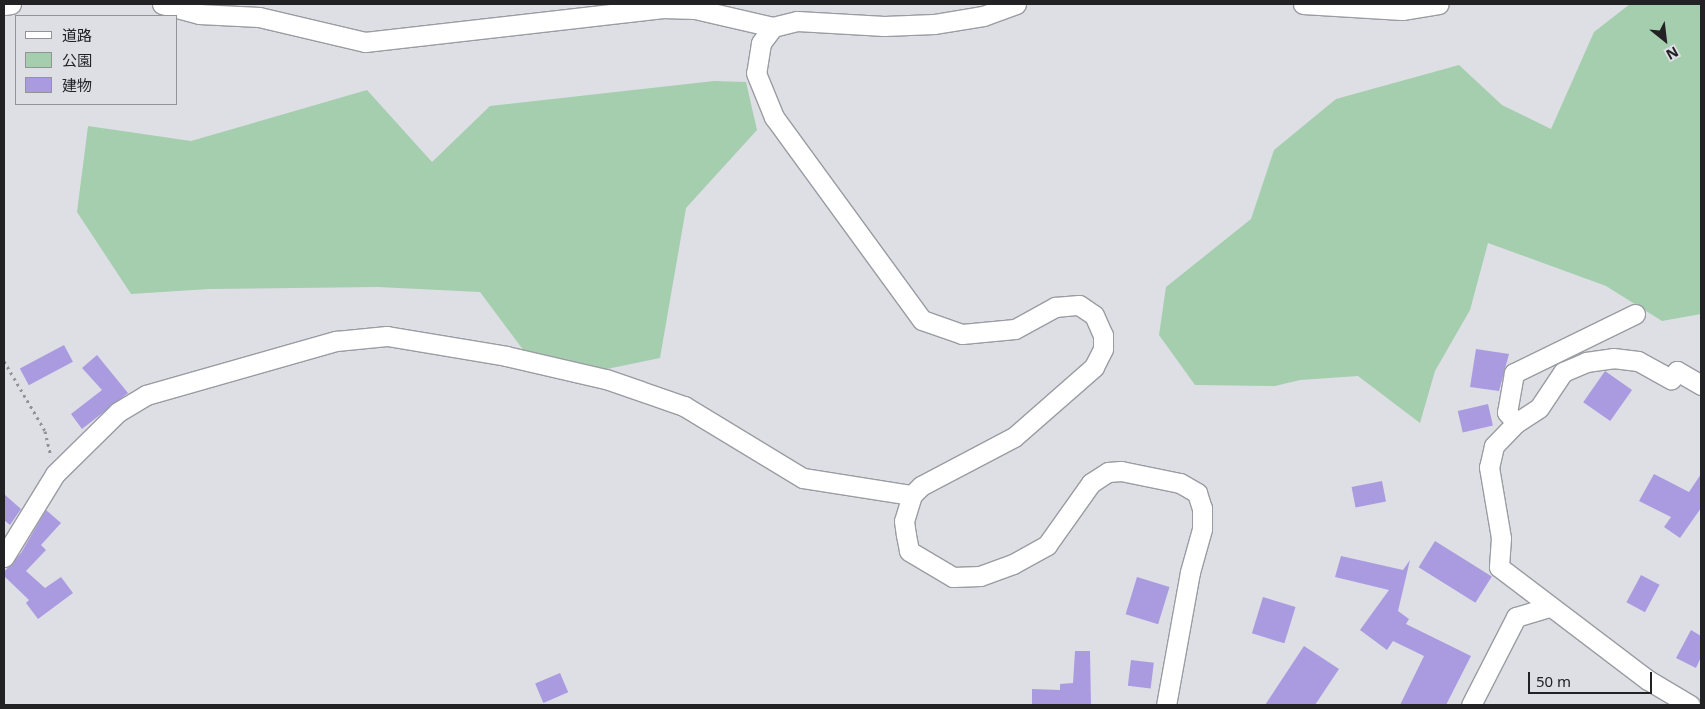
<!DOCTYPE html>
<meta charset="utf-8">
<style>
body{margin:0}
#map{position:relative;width:1705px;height:709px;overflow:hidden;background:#dedfe5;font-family:"Noto Sans","Noto Sans JP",sans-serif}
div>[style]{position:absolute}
.green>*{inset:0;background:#a4ceae}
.building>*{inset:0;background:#aa9be1;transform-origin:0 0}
.path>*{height:3px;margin-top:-1.5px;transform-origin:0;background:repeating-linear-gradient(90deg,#929398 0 2.5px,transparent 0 6.5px)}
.roads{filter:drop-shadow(1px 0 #9a9ca2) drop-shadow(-1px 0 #9a9ca2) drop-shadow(0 1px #9a9ca2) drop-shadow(0 -1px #9a9ca2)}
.minor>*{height:19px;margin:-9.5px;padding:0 9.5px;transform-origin:9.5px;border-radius:9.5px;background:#fff}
span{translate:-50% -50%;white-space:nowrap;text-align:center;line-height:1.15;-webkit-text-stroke:4px #dedfe5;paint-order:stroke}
.frame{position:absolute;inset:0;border:5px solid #222225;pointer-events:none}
.legend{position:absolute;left:15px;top:15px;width:162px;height:90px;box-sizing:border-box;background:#dedfe5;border:1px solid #939398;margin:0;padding:6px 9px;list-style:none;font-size:15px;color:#222225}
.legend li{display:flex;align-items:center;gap:10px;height:25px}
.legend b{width:25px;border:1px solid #939398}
.north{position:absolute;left:1640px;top:15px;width:50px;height:50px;-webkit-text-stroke:4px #dedfe5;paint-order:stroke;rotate:151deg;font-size:14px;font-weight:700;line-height:20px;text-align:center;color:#222225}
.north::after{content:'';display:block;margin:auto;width:18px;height:22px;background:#222225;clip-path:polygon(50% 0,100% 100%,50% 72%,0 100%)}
.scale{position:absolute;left:1528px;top:672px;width:124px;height:22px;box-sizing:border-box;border:2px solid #222225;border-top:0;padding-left:6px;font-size:15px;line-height:18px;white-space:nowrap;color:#222225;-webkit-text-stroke:4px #dedfe5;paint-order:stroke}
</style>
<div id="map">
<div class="green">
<div style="clip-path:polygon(1630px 4px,1701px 4px,1701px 314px,1662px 321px,1606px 286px,1488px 243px,1470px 310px,1435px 371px,1420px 423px,1358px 376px,1300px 380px,1275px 386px,1195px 385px,1159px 335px,1166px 287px,1251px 219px,1274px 150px,1336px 99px,1459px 65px,1502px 105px,1551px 129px,1594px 32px)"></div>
<div style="clip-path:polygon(714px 81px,746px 82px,757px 130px,686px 208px,660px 358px,602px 370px,533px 363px,480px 292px,378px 287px,209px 289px,131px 294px,77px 212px,88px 126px,191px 141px,367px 90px,432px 162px,490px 106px)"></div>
</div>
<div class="building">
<div style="left:64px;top:345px;width:19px;height:50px;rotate:62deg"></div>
<div style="clip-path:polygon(1476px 349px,1509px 354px,1499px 391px,1470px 387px)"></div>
<div style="clip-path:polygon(97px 355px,128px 393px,82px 429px,71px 414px,102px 390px,82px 368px)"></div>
<div style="left:1605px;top:371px;width:33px;height:38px;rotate:35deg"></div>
<div style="left:1488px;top:404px;width:22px;height:31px;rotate:77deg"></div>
<div style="clip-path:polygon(1654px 474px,1689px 492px,1701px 474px,1701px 508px,1680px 538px,1664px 527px,1671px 517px,1639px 501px)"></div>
<div style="left:1382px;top:481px;width:21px;height:31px;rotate:79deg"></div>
<div style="clip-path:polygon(4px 494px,21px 509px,10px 525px,4px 520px)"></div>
<div style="clip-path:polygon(46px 510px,61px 523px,41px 545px,46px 550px,26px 571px,45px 588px,61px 577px,73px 593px,38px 619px,26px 603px,29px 600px,4px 576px,4px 572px,21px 553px)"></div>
<div style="left:1435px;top:541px;width:67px;height:31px;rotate:32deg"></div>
<div style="clip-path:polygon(1341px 556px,1403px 570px,1410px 560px,1398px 611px,1409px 619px,1406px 624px,1471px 656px,1446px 705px,1400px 705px,1424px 656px,1393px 641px,1387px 650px,1360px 630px,1389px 590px,1335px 577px)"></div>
<div style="left:1641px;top:575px;width:21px;height:31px;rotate:28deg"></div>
<div style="left:1137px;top:577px;width:34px;height:39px;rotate:17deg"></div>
<div style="left:1263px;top:597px;width:34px;height:38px;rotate:17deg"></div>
<div style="clip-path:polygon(1691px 630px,1701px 636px,1701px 657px,1696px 668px,1676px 658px)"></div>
<div style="clip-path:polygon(1304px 646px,1339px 669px,1315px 705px,1265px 705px)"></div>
<div style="clip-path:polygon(1075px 651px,1090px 651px,1091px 705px,1032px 705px,1032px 689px,1060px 690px,1060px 684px,1073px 683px)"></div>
<div style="left:1131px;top:660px;width:23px;height:26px;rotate:7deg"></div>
<div style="left:560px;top:673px;width:21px;height:27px;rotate:67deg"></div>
</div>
<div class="path">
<div style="left:4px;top:361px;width:81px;rotate:59.6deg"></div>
<div style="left:45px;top:431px;width:26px;rotate:77deg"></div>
</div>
<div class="roads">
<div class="minor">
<div style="left:162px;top:4px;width:38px;rotate:15deg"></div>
<div style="left:199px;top:14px;width:60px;rotate:2.9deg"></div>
<div style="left:259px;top:17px;width:109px;rotate:13.3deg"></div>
<div style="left:365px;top:42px;width:300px;rotate:-6.5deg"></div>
<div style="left:663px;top:8px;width:32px;rotate:2deg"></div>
<div style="left:695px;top:9px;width:80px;rotate:13deg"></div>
<div style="left:1016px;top:4px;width:35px;rotate:160deg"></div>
<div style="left:983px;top:16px;width:50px;rotate:170.7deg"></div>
<div style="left:934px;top:24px;width:50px;rotate:177.7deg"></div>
<div style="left:884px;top:26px;width:87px;rotate:-176.7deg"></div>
<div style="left:797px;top:21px;width:25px;rotate:166deg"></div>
<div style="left:773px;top:27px;width:20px;rotate:127deg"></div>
<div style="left:761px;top:43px;width:30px;rotate:99deg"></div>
<div style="left:756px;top:73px;width:48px;rotate:67.8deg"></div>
<div style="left:774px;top:117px;width:251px;rotate:53.9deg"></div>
<div style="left:922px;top:320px;width:42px;rotate:19.3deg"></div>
<div style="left:962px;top:334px;width:53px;rotate:-5.4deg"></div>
<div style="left:1015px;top:329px;width:46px;rotate:-28.8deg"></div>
<div style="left:1055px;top:307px;width:24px;rotate:-5deg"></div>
<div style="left:1079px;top:305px;width:18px;rotate:34deg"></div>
<div style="left:1094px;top:315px;width:22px;rotate:66deg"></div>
<div style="left:1103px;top:335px;width:14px;rotate:90deg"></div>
<div style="left:1103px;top:349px;width:20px;rotate:117deg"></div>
<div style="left:1094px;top:367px;width:106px;rotate:138.8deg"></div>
<div style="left:1014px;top:437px;width:105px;rotate:152.2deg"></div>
<div style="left:921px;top:486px;width:13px;rotate:135deg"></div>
<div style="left:912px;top:495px;width:27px;rotate:107deg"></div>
<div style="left:904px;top:521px;width:14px;rotate:82deg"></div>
<div style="left:906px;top:535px;width:16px;rotate:79deg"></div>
<div style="left:909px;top:551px;width:51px;rotate:30.6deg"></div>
<div style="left:953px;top:577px;width:27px;rotate:-2deg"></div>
<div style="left:980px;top:576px;width:35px;rotate:-20deg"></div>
<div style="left:1013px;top:564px;width:39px;rotate:-29deg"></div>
<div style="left:1047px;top:545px;width:76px;rotate:-54.6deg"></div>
<div style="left:1091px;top:483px;width:20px;rotate:-33deg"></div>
<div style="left:1108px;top:472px;width:13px;rotate:-4deg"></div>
<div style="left:1121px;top:471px;width:60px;rotate:11.5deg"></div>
<div style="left:1180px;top:483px;width:20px;rotate:30deg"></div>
<div style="left:1197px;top:493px;width:16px;rotate:72deg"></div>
<div style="left:1202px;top:508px;width:21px;rotate:90deg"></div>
<div style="left:1202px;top:529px;width:45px;rotate:105.6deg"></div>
<div style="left:1190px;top:572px;width:135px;rotate:100.2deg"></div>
<div style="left:1303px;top:4px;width:99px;rotate:3.5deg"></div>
<div style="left:1402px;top:10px;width:37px;rotate:-9deg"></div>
<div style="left:4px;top:5px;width:7px;rotate:-8deg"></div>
<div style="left:1635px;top:314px;width:135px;rotate:154deg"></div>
<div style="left:1514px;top:373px;width:40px;rotate:100deg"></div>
<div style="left:1507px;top:412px;width:14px;rotate:51deg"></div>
<div style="left:1516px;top:423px;width:32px;rotate:134deg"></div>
<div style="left:1494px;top:446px;width:22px;rotate:103deg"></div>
<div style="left:1489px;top:467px;width:72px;rotate:80.4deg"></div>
<div style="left:1501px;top:538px;width:29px;rotate:94deg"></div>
<div style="left:1499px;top:567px;width:187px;rotate:37.2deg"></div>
<div style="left:1648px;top:680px;width:49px;rotate:30.8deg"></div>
<div style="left:1516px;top:423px;width:27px;rotate:-33deg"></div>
<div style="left:1539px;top:408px;width:43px;rotate:-56.3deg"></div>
<div style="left:1563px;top:372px;width:25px;rotate:-23deg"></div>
<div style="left:1586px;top:362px;width:27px;rotate:-8deg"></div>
<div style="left:1613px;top:358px;width:25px;rotate:7deg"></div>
<div style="left:1638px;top:361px;width:38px;rotate:29deg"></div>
<div style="left:1671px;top:379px;width:10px;rotate:-53deg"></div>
<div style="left:1677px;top:371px;width:28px;rotate:30deg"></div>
<div style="left:4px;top:557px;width:97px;rotate:-58.4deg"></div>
<div style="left:55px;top:474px;width:88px;rotate:-44.5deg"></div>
<div style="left:118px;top:412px;width:33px;rotate:-31deg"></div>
<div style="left:146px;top:395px;width:198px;rotate:-15.9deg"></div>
<div style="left:336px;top:341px;width:51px;rotate:-5.6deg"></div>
<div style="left:387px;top:336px;width:121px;rotate:9.5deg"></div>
<div style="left:506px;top:356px;width:103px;rotate:13deg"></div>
<div style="left:606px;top:379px;width:83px;rotate:19.1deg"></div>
<div style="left:684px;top:406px;width:139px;rotate:31.2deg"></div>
<div style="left:803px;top:478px;width:110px;rotate:8.9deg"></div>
<div style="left:1471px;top:705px;width:99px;rotate:-62.9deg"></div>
<div style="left:1516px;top:617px;width:34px;rotate:-17deg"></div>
</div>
</div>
<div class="frame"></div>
<ul class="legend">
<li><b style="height:6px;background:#fff"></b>道路</li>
<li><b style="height:14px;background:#a4ceae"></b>公園</li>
<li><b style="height:14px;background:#aa9be1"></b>建物</li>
</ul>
<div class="north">N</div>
<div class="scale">50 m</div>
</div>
